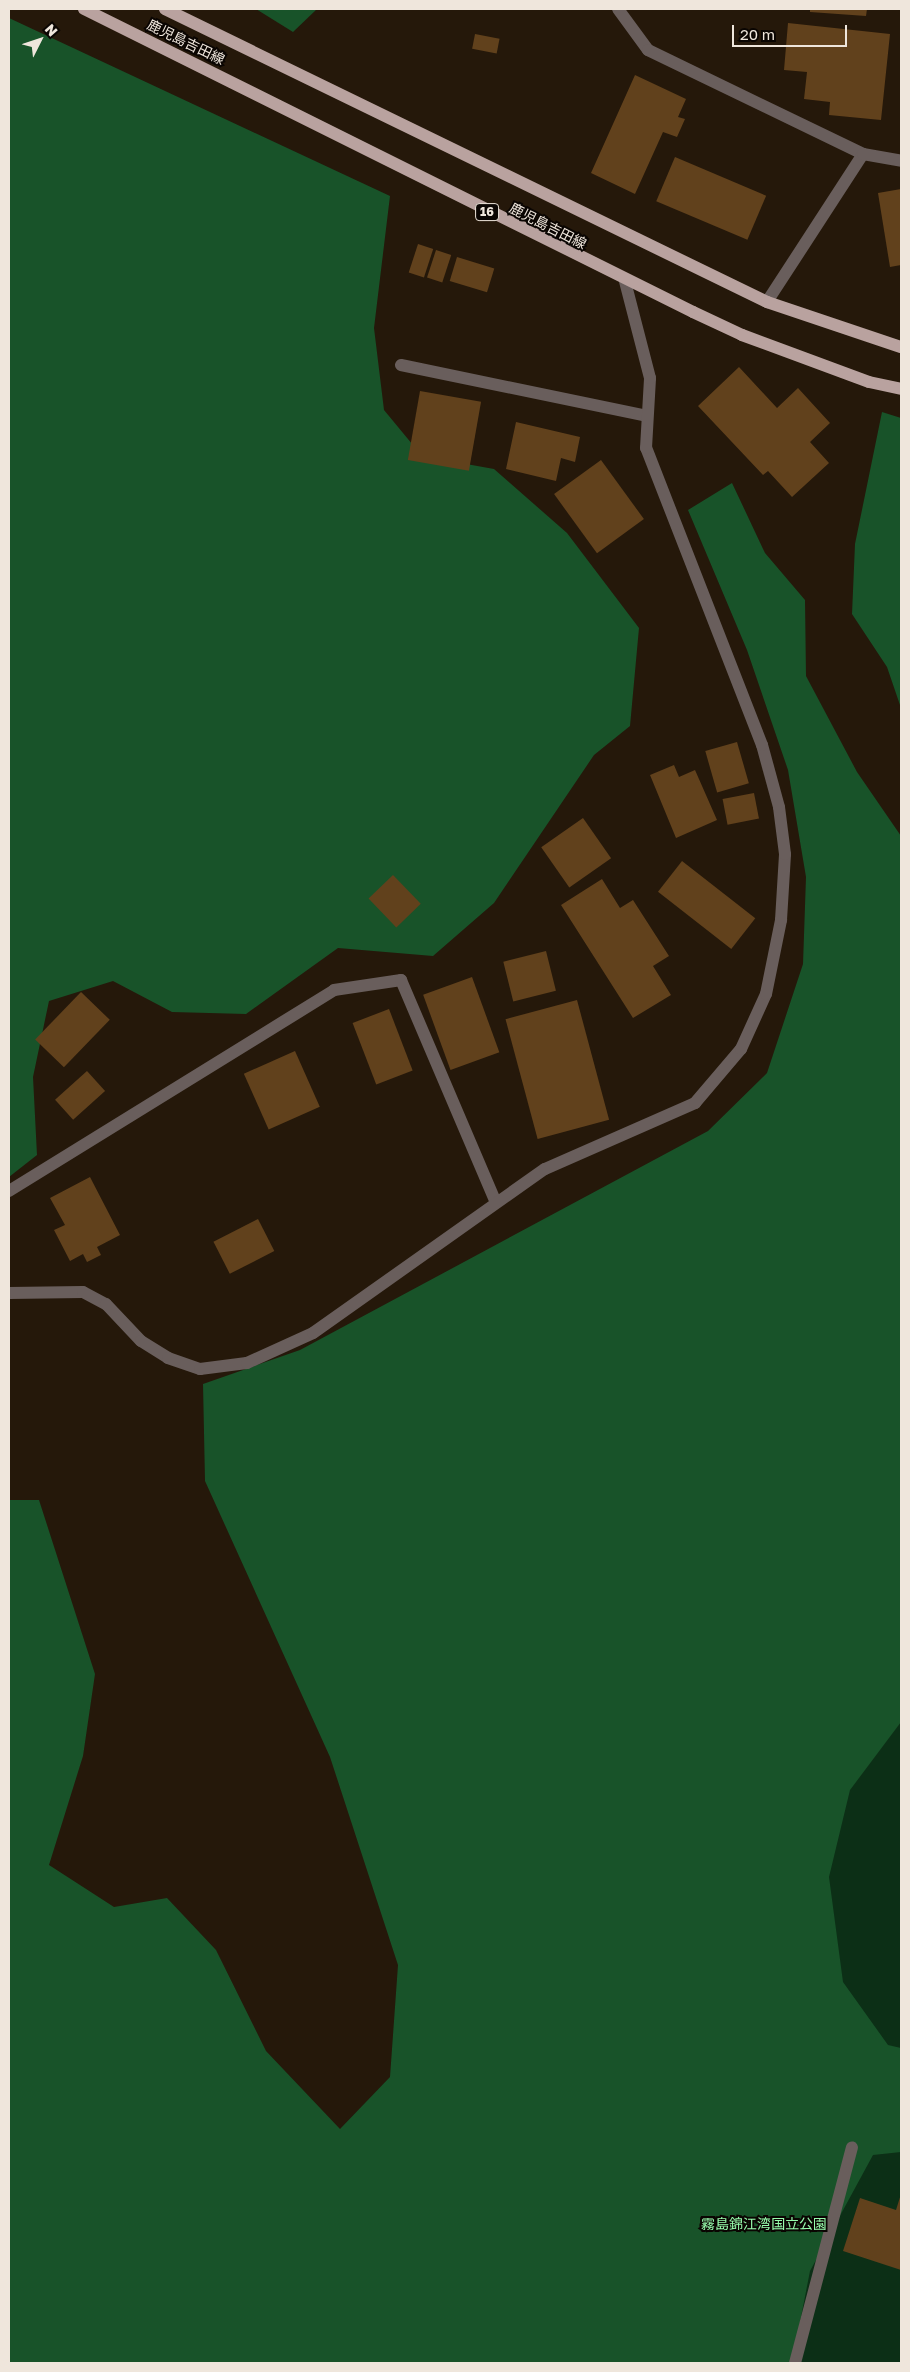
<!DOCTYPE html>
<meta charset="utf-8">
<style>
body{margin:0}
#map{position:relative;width:910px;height:2372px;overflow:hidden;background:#25180a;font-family:"Golos Text","Noto Sans JP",sans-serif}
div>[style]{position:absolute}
.green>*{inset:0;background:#0c2f16}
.forest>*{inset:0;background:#185329}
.building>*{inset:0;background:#61411c;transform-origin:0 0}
.minor>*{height:12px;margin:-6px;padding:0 6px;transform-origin:6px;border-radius:6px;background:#695e5c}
.major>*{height:12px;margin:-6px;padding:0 6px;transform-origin:6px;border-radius:6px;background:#b9a29f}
span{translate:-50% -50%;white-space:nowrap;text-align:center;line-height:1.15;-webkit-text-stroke:4px #0a0502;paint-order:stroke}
.shield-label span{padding:1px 4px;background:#0a0502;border:1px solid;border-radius:4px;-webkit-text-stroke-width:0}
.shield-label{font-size:12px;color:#efe6dc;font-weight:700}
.street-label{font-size:14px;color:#efe6dc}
.park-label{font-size:14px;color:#97fcac}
.frame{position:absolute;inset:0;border:10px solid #efe6dc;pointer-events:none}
.north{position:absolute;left:15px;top:15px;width:50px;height:50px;-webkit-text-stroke:4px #0a0502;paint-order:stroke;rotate:49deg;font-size:14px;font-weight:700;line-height:20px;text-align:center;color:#efe6dc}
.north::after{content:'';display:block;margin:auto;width:18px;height:22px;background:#efe6dc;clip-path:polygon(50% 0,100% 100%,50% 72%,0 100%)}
.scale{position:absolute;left:732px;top:25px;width:115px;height:22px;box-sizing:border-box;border:2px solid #efe6dc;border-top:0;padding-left:6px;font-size:15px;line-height:18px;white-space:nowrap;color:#efe6dc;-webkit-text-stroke:4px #0a0502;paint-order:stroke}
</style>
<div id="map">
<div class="green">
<div style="clip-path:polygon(901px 1601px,901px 2363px,556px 2363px)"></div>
</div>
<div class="forest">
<div style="clip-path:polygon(256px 9px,317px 9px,293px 32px)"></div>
<div style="clip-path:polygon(9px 18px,390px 196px,374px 328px,384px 410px,422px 456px,494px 469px,567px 533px,639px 628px,630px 726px,594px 755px,494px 903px,433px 956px,338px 948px,246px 1014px,172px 1012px,113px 981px,49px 1001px,33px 1077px,37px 1155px,9px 1177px)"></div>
<div style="clip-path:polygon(882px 412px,901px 418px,901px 708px,887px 667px,852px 614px,855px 544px)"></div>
<div style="clip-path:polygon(732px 483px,765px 553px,805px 600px,806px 676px,857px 772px,901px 836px,901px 1722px,850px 1790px,829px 1877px,843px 1982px,888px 2045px,901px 2048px,901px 2152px,873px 2155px,810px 2271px,792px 2363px,9px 2363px,9px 1500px,39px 1500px,95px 1674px,83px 1756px,49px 1865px,114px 1907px,167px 1898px,216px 1950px,266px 2051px,340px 2129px,390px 2077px,398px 1965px,330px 1757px,205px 1481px,203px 1384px,300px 1350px,708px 1131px,767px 1073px,803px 964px,806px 877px,788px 770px,747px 650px,688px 510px)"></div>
</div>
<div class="building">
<div style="clip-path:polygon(810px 9px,867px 9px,866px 16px,810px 12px)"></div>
<div style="clip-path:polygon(788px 23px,890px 34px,881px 120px,829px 115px,830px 102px,804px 99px,807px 72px,784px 70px)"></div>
<div style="left:475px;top:34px;width:25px;height:15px;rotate:11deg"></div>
<div style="clip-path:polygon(635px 75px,686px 99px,678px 117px,685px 119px,677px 137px,663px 132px,635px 194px,591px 173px)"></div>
<div style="left:675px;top:157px;width:99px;height:48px;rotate:23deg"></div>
<div style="clip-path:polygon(901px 189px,901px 265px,890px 267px,878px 193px)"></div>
<div style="left:418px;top:244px;width:16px;height:30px;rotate:18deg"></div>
<div style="left:436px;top:250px;width:16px;height:29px;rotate:18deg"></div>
<div style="left:457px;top:257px;width:39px;height:25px;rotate:17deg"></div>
<div style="clip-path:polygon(739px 367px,777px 408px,798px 388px,830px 423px,810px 442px,829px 463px,792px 497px,768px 471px,763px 475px,698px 406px)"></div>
<div style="left:420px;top:391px;width:62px;height:70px;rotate:10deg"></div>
<div style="clip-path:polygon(516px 422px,580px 437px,575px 462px,561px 458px,556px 481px,506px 469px)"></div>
<div style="left:601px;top:460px;width:73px;height:58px;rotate:54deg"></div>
<div style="left:737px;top:742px;width:43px;height:33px;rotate:74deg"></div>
<div style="clip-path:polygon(674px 765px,679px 777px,695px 770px,717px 820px,676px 838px,650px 775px)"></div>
<div style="left:754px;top:793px;width:26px;height:32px;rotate:79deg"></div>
<div style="left:583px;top:818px;width:49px;height:51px;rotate:55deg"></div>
<div style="left:682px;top:861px;width:93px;height:39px;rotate:38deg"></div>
<div style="left:393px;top:875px;width:40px;height:34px;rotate:46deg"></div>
<div style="clip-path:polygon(602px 879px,620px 908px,633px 900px,669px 956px,653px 966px,671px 995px,633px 1018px,561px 905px)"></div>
<div style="left:546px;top:951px;width:41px;height:44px;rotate:76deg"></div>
<div style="left:472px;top:977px;width:80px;height:52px;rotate:70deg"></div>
<div style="left:81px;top:992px;width:40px;height:66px;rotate:44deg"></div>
<div style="left:577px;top:1000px;width:124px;height:74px;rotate:75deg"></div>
<div style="left:389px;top:1009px;width:66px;height:39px;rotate:69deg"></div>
<div style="left:295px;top:1051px;width:61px;height:56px;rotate:66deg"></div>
<div style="left:87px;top:1071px;width:27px;height:43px;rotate:48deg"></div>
<div style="clip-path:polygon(90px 1177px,120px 1235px,97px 1247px,101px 1255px,87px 1262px,83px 1254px,70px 1261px,54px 1230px,65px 1225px,50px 1198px)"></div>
<div style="left:258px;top:1219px;width:36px;height:50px;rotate:63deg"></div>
<div style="clip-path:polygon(901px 2194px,901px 2270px,843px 2251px,860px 2198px,896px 2210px)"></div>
</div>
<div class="minor">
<div style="left:618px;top:9px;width:51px;rotate:53.8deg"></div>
<div style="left:648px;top:50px;width:239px;rotate:25.8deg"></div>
<div style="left:863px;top:154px;width:176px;rotate:123deg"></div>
<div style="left:863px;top:154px;width:39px;rotate:10deg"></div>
<div style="left:401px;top:365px;width:251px;rotate:11.7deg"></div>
<div style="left:9px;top:1191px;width:382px;rotate:-31.7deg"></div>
<div style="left:334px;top:990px;width:68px;rotate:-8.5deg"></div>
<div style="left:401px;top:980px;width:242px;rotate:66.9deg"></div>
<div style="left:9px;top:1293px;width:74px;rotate:-0.8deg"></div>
<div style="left:83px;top:1292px;width:26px;rotate:28deg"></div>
<div style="left:106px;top:1304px;width:51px;rotate:46.6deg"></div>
<div style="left:141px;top:1341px;width:32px;rotate:32deg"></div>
<div style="left:168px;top:1358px;width:34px;rotate:19deg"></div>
<div style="left:200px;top:1369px;width:47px;rotate:-7.3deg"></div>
<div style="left:247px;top:1363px;width:72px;rotate:-24.4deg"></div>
<div style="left:313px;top:1333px;width:284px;rotate:-35.3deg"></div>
<div style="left:545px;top:1169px;width:164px;rotate:-23.7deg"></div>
<div style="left:695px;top:1103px;width:71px;rotate:-49.6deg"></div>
<div style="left:741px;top:1049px;width:60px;rotate:-65.6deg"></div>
<div style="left:766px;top:994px;width:76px;rotate:-78.5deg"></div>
<div style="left:781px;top:920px;width:66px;rotate:-86.5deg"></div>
<div style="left:785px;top:854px;width:47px;rotate:-97.3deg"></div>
<div style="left:779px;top:807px;width:64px;rotate:-105.3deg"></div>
<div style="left:762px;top:745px;width:319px;rotate:-111.3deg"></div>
<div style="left:646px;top:448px;width:70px;rotate:-86.7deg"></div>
<div style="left:650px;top:378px;width:100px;rotate:-104.5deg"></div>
<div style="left:795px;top:2363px;width:223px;rotate:-75.2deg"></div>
</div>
<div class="major">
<div style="left:84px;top:9px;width:680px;rotate:26.45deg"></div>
<div style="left:693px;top:312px;width:54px;rotate:25.1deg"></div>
<div style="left:742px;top:335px;width:135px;rotate:20.3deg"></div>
<div style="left:869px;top:382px;width:33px;rotate:12deg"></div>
<div style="left:165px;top:9px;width:670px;rotate:25.95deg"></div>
<div style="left:767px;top:302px;width:141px;rotate:18.6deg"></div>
</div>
<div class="shield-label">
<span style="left:487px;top:212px">16</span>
</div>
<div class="street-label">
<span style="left:186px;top:42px;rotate:26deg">鹿児島吉田線</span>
<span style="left:548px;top:226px;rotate:27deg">鹿児島吉田線</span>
</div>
<div class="park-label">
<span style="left:764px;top:2224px">霧島錦江湾国立公園</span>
</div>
<div class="frame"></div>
<div class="north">N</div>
<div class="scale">20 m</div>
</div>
